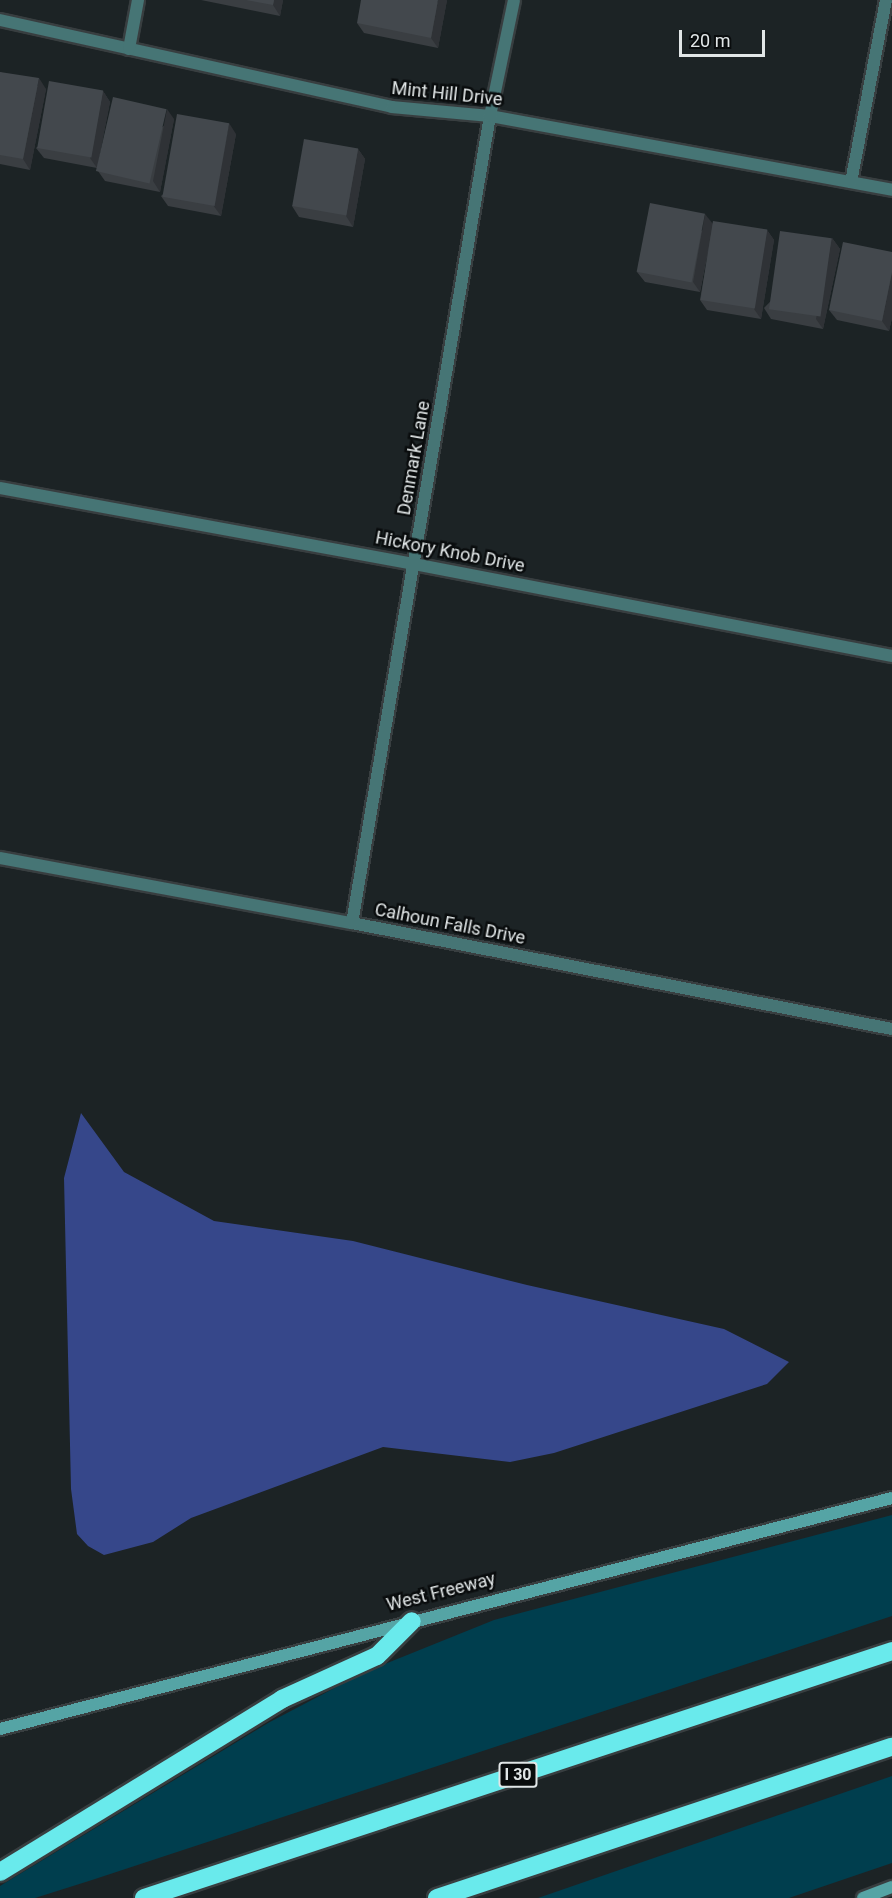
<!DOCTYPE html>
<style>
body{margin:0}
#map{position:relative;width:892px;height:1898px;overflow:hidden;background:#1c2325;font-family:Roboto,sans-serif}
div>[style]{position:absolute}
.green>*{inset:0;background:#003e4e}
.water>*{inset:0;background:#36478a}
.roads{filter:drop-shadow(2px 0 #383e40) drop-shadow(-2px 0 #383e40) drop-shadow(0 2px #383e40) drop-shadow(0 -2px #383e40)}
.minor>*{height:12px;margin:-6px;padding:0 6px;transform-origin:6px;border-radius:6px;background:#467575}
.secondary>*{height:12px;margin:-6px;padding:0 6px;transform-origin:6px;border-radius:6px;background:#55a4a5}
.motorway>*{height:18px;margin:-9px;padding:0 9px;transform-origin:9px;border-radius:9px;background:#69eaec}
.wall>*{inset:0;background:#3a3e42}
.shaded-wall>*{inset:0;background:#2f3236}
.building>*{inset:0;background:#43484d;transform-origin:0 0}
span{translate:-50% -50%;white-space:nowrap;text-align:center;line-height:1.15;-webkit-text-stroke:5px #090c0d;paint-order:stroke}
.shield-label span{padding:2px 4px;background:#090c0d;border:2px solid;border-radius:4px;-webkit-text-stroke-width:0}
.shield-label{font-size:16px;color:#e1e6e7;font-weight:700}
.street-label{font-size:18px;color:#e1e6e7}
.scale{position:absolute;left:679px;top:30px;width:86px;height:27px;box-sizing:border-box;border:3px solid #e1e6e7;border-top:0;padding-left:8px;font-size:18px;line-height:21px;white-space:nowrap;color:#e1e6e7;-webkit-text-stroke:4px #090c0d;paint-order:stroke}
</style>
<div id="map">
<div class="green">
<div style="clip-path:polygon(892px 1515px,892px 1616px,92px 1880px,35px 1898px,0 1898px,0 1886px,268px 1723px,365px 1672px,494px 1620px)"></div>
<div style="clip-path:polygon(892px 1776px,892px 1863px,789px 1898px,538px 1898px)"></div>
</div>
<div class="water">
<div style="clip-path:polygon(81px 1113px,124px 1172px,214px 1221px,353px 1241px,527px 1285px,724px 1329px,789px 1362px,767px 1384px,554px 1453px,510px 1462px,383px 1447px,191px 1518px,153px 1542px,104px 1555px,88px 1546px,77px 1534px,71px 1489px,64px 1178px)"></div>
</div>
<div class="roads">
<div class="minor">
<div style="left:0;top:20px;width:402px;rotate:12.5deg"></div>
<div style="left:392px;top:107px;width:98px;rotate:5.2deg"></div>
<div style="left:490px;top:116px;width:409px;rotate:10.4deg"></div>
<div style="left:129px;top:49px;width:50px;rotate:-79.6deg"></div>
<div style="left:851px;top:182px;width:185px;rotate:-79.1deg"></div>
<div style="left:0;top:488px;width:421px;rotate:10.4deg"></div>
<div style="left:414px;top:564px;width:487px;rotate:10.9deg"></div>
<div style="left:0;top:858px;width:358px;rotate:10.5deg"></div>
<div style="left:352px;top:923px;width:550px;rotate:11.11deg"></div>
<div style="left:352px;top:923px;width:819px;rotate:-80.3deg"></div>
<div style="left:490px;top:116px;width:118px;rotate:-78.3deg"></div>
</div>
<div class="secondary">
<div style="left:0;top:1729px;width:921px;rotate:-14.52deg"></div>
<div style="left:863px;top:1898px;width:31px;rotate:-21deg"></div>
</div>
<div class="motorway">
<div style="left:0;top:1872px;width:331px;rotate:-31.5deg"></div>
<div style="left:282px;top:1699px;width:104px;rotate:-24.4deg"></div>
<div style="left:377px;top:1656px;width:49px;rotate:-45deg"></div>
<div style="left:144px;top:1898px;width:788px;rotate:-18.27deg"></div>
<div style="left:437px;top:1898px;width:479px;rotate:-18.4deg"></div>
</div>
</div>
<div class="wall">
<div style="clip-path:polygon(201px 0,283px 0,280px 16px)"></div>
<div style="clip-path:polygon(447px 0,438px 48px,364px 33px,357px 23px)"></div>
<div style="clip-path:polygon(0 72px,46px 89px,30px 170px,0 164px)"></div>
<div style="clip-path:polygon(103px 91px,110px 102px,97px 168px,44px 158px,36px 148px)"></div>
<div style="clip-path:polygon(174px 119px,160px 192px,105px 181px,98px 171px)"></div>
<div style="clip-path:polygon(236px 134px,221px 216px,168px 206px,161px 196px)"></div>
<div style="clip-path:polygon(358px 149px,365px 159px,353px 227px,299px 217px,292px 206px)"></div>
<div style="clip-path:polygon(712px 224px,767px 230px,774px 240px,761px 319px,707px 310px,700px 300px,709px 247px,700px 292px,645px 282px,637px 272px)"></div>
<div style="clip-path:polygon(832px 238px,840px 249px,823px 329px,771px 319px,764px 308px)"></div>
<div style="clip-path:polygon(892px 252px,892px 318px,889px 331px,837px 320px,829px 310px)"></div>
</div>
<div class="shaded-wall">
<div style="clip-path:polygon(274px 0,283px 0,280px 16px,273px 5px)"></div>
<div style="clip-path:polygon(438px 0,447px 0,438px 48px,431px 38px)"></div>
<div style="clip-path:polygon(39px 78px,46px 89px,30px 170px,23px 159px)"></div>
<div style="clip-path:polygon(103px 91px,110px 102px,97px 168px,90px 158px)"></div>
<div style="clip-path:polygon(167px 109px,174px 119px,160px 192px,153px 181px)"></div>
<div style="clip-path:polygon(229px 123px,236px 134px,221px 216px,213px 205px)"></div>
<div style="clip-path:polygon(358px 149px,365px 159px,353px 227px,346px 216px)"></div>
<div style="clip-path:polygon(705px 214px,713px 224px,700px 292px,693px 282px)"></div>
<div style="clip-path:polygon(767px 230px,774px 240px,761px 319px,754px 309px)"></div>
<div style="clip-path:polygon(832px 238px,840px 249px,823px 329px,816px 319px)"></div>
<div style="clip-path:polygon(892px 272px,892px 318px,889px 331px,882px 321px)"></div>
</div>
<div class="building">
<div style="clip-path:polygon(246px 0,274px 0,273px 5px)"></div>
<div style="clip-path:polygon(361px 0,438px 0,431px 38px,357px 23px)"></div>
<div style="clip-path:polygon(0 72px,39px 78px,23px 159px,0 155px)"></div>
<div style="left:49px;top:81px;width:55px;height:68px;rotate:10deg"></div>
<div style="left:113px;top:97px;width:55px;height:76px;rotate:13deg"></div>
<div style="left:177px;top:114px;width:53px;height:84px;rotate:10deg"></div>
<div style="left:304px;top:139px;width:55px;height:68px;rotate:10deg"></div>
<div style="left:650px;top:203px;width:56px;height:70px;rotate:11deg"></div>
<div style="left:713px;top:221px;width:55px;height:80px;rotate:9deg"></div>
<div style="left:780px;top:231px;width:52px;height:79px;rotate:8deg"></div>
<div style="clip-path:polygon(843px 242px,892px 252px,892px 272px,882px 321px,829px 310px)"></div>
</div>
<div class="shield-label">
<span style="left:518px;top:1775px">I 30</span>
</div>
<div class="street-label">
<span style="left:447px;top:94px;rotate:6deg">Mint Hill Drive</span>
<span style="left:414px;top:458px;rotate:-80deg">Denmark Lane</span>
<span style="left:450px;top:552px;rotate:11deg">Hickory Knob Drive</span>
<span style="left:450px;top:924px;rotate:11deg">Calhoun Falls Drive</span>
<span style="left:441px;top:1592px;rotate:-14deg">West Freeway</span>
</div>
<div class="scale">20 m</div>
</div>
